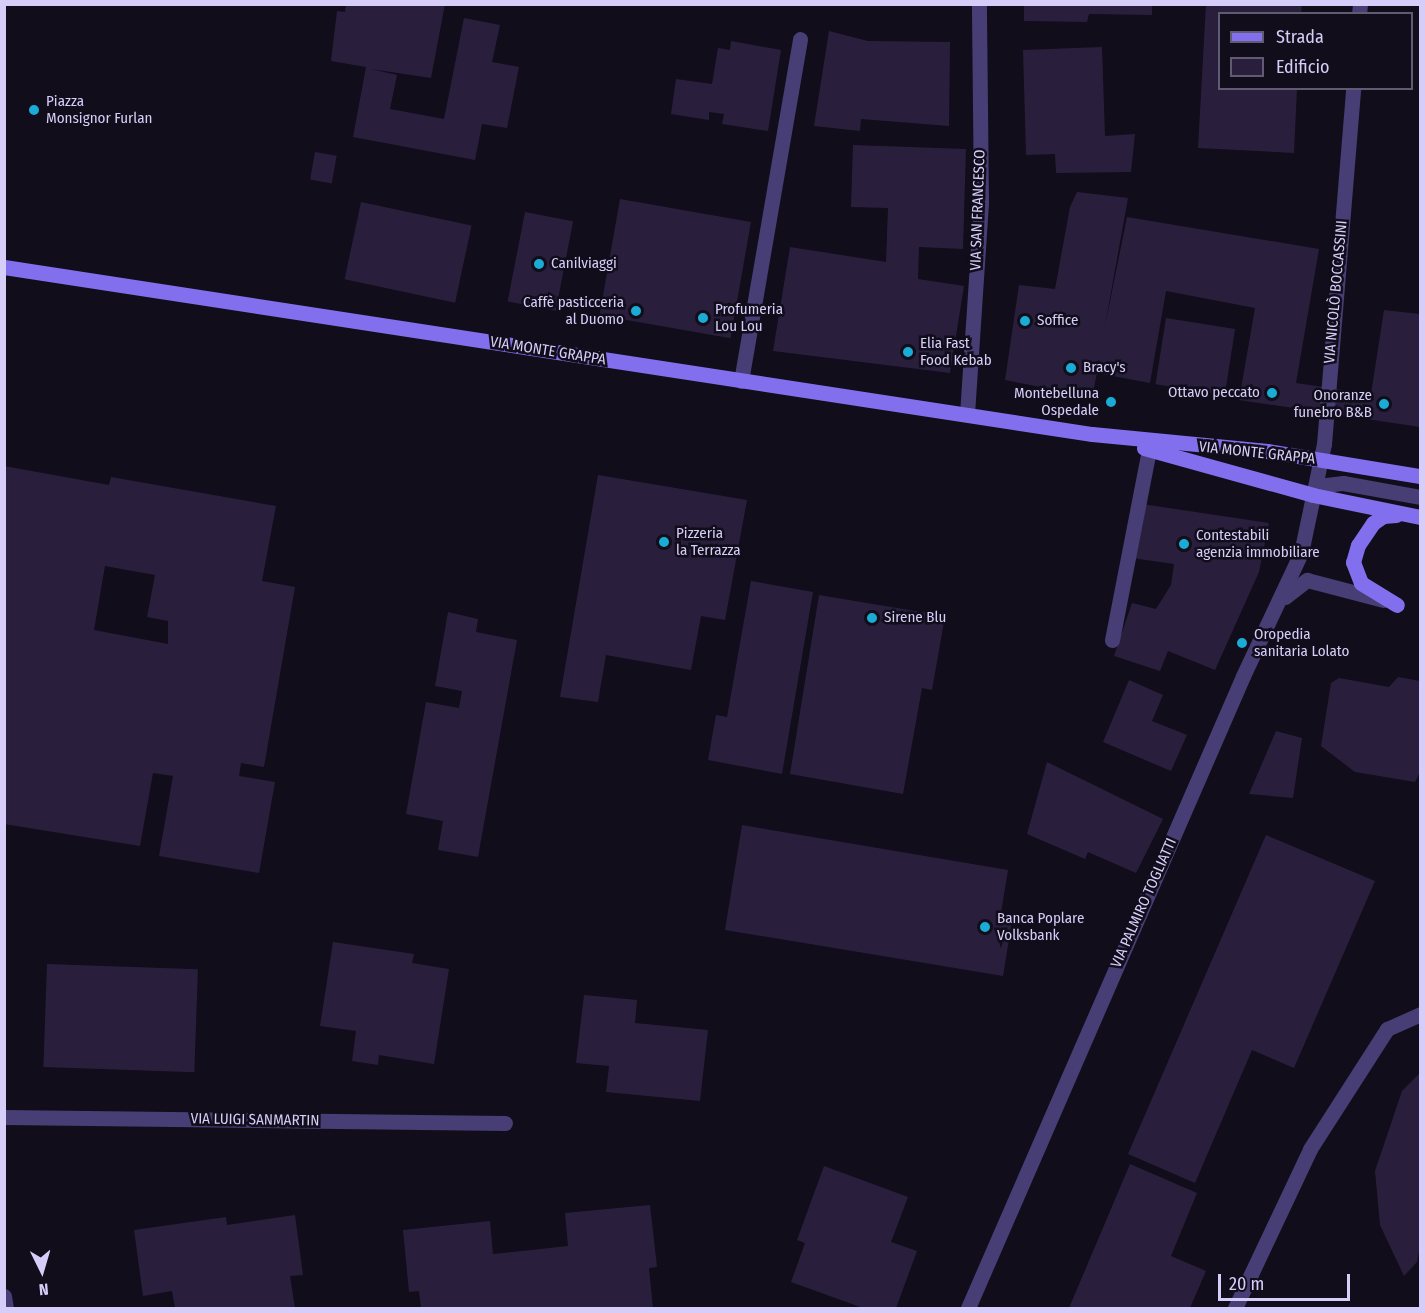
<!DOCTYPE html>
<meta charset="utf-8">
<style>
body{margin:0}
#map{position:relative;width:1425px;height:1313px;overflow:hidden;background:#110d1a;font-family:"Fira Sans Condensed",sans-serif}
div>[style]{position:absolute}
.building>*{inset:0;background:#291f3d;transform-origin:0 0}
.lane>*{height:15px;margin:-7.5px;padding:0 7.5px;transform-origin:7.5px;border-radius:7.5px;background:#463e74}
.street>*{height:15px;margin:-7.5px;padding:0 7.5px;transform-origin:7.5px;border-radius:7.5px;background:#463e74}
.secondary>*{height:15px;margin:-7.5px;padding:0 7.5px;transform-origin:7.5px;border-radius:7.5px;background:#826fed}
.dots>*{width:16px;height:16px;translate:-50% -50%;box-sizing:border-box;border:3px solid #110d1a;border-radius:50%}
span{translate:-50% -50%;white-space:nowrap;text-align:center;line-height:1.15;-webkit-text-stroke:5px #110d1a;paint-order:stroke}
.poi-label{font-size:15px;color:#d7cdf9}
.left{translate:0 -50%;text-align:left}
.right{translate:-100% -50%;text-align:right}
.street-label{font-size:15px;color:#d7cdf9}
.frame{position:absolute;inset:0;border:6px solid #d7cdf9;pointer-events:none}
.legend{position:absolute;left:1218px;top:12px;width:195px;height:78px;box-sizing:border-box;background:#110d1a;border:2px solid #605a73;margin:0;padding:8px 10px;list-style:none;font-size:18px;color:#d7cdf9}
.legend li{display:flex;align-items:center;gap:12px;height:30px}
.legend b{width:30px;border:2px solid #605a73}
.north{position:absolute;left:12px;top:1241px;width:60px;height:60px;-webkit-text-stroke:4px #110d1a;paint-order:stroke;rotate:175deg;font-size:16px;font-weight:700;line-height:24px;text-align:center;color:#d7cdf9}
.north::after{content:'';display:block;margin:auto;width:21px;height:27px;background:#d7cdf9;clip-path:polygon(50% 0,100% 100%,50% 72%,0 100%)}
.scale{position:absolute;left:1218px;top:1274px;width:132px;height:27px;box-sizing:border-box;border:3px solid #d7cdf9;border-top:0;padding-left:8px;font-size:18px;line-height:21px;white-space:nowrap;color:#d7cdf9;-webkit-text-stroke:4px #110d1a;paint-order:stroke}
</style>
<div id="map">
<div class="building">
<div style="clip-path:polygon(346px 4px,445px 4px,431px 78px,371px 69px,397px 75px,390px 109px,444px 119px,464px 18px,500px 25px,492px 62px,519px 67px,507px 128px,482px 124px,475px 160px,353px 137px,366px 67px,331px 61px,337px 11px,345px 12px)"></div>
<div style="clip-path:polygon(1024px 4px,1152px 4px,1152px 15px,1089px 14px,1087px 22px,1024px 21px)"></div>
<div style="clip-path:polygon(1206px 4px,1302px 4px,1301px 14px,1220px 14px,1220px 88px,1297px 88px,1294px 153px,1198px 148px)"></div>
<div style="clip-path:polygon(829px 31px,868px 41px,950px 42px,949px 126px,861px 119px,860px 131px,814px 126px)"></div>
<div style="clip-path:polygon(731px 41px,781px 50px,768px 131px,722px 124px,724px 114px,709px 112px,709px 120px,671px 114px,676px 79px,712px 84px,718px 48px,730px 50px)"></div>
<div style="clip-path:polygon(1102px 47px,1105px 136px,1135px 134px,1131px 172px,1056px 173px,1055px 154px,1026px 155px,1023px 50px)"></div>
<div style="clip-path:polygon(853px 145px,966px 149px,963px 249px,919px 247px,918px 279px,964px 286px,950px 373px,773px 351px,790px 247px,886px 262px,888px 208px,851px 207px)"></div>
<div style="left:315px;top:152px;width:22px;height:28px;rotate:10deg"></div>
<div style="clip-path:polygon(1077px 192px,1128px 198px,1104px 331px,1127px 217px,1319px 249px,1296px 383px,1371px 394px,1384px 310px,1420px 314px,1420px 427px,1239px 400px,1255px 308px,1166px 291px,1150px 383px,1097px 373px,1092px 397px,1005px 380px,1019px 285px,1055px 289px,1070px 207px)"></div>
<div style="left:620px;top:199px;width:133px;height:118px;rotate:10deg"></div>
<div style="left:361px;top:202px;width:113px;height:79px;rotate:12deg"></div>
<div style="left:525px;top:212px;width:49px;height:91px;rotate:11deg"></div>
<div style="left:1166px;top:318px;width:70px;height:67px;rotate:9deg"></div>
<div style="clip-path:polygon(evenodd,4px 466px,109px 485px,111px 477px,276px 506px,262px 581px,295px 587px,264px 767px,241px 763px,239px 776px,275px 782px,259px 873px,159px 856px,173px 776px,153px 773px,140px 846px,4px 824px,4px 466px,105px 566px,155px 575px,147px 617px,168px 621px,168px 644px,94px 630px,105px 566px)"></div>
<div style="clip-path:polygon(598px 475px,747px 500px,725px 620px,701px 616px,691px 670px,606px 655px,598px 702px,560px 697px)"></div>
<div style="clip-path:polygon(1142px 504px,1269px 523px,1259px 572px,1215px 670px,1168px 651px,1160px 671px,1114px 656px,1132px 603px,1156px 609px,1171px 585px,1174px 564px,1132px 558px)"></div>
<div style="clip-path:polygon(751px 581px,813px 592px,782px 774px,708px 760px,716px 715px,727px 717px)"></div>
<div style="clip-path:polygon(819px 595px,945px 616px,932px 690px,922px 688px,903px 794px,790px 774px)"></div>
<div style="clip-path:polygon(448px 612px,478px 619px,476px 632px,517px 640px,478px 857px,438px 850px,443px 821px,406px 814px,426px 702px,459px 708px,462px 691px,435px 686px)"></div>
<div style="clip-path:polygon(1398px 677px,1420px 681px,1420px 772px,1415px 782px,1355px 772px,1321px 746px,1331px 683px,1339px 678px,1389px 687px)"></div>
<div style="clip-path:polygon(1129px 680px,1163px 695px,1152px 721px,1187px 735px,1171px 771px,1103px 742px)"></div>
<div style="clip-path:polygon(1276px 731px,1302px 738px,1293px 798px,1249px 794px)"></div>
<div style="clip-path:polygon(1047px 762px,1163px 819px,1136px 873px,1088px 852px,1085px 859px,1027px 834px)"></div>
<div style="clip-path:polygon(742px 825px,1008px 870px,1000px 919px,1012px 921px,1003px 976px,725px 930px)"></div>
<div style="clip-path:polygon(1266px 835px,1375px 881px,1294px 1068px,1252px 1050px,1195px 1183px,1128px 1154px)"></div>
<div style="clip-path:polygon(333px 942px,414px 954px,412px 963px,449px 969px,434px 1064px,379px 1055px,378px 1065px,352px 1061px,356px 1031px,320px 1026px)"></div>
<div style="left:47px;top:964px;width:151px;height:103px;rotate:2deg"></div>
<div style="clip-path:polygon(584px 995px,637px 1000px,635px 1023px,708px 1030px,700px 1101px,606px 1092px,609px 1066px,576px 1063px)"></div>
<div style="clip-path:polygon(1420px 1073px,1420px 1246px,1417px 1262px,1404px 1276px,1380px 1225px,1375px 1171px,1402px 1091px)"></div>
<div style="clip-path:polygon(1130px 1164px,1197px 1193px,1171px 1256px,1206px 1271px,1190px 1308px,1069px 1308px)"></div>
<div style="clip-path:polygon(824px 1166px,908px 1197px,891px 1242px,917px 1251px,896px 1308px,863px 1308px,791px 1282px,805px 1243px,797px 1240px)"></div>
<div style="clip-path:polygon(650px 1205px,657px 1267px,649px 1268px,653px 1308px,421px 1308px,419px 1291px,409px 1292px,403px 1230px,490px 1221px,493px 1254px,568px 1246px,565px 1213px)"></div>
<div style="clip-path:polygon(295px 1215px,303px 1275px,290px 1276px,295px 1308px,175px 1308px,172px 1291px,143px 1296px,134px 1230px,226px 1217px,227px 1225px)"></div>
</div>
<div class="lane">
<div style="left:741px;top:381px;width:347px;rotate:-80.2deg"></div>
<div style="left:1112px;top:640px;width:195px;rotate:-79deg"></div>
<div style="left:1235px;top:1308px;width:176px;rotate:-64.7deg"></div>
<div style="left:1310px;top:1149px;width:143px;rotate:-57.3deg"></div>
<div style="left:1387px;top:1029px;width:36px;rotate:-24deg"></div>
</div>
<div class="street">
<div style="left:1359px;top:14px;width:10px;rotate:-84deg"></div>
<div style="left:967px;top:414px;width:211px;rotate:-86.2deg"></div>
<div style="left:981px;top:203px;width:199px;rotate:-90.6deg"></div>
<div style="left:1313px;top:495px;width:16px;rotate:-38deg"></div>
<div style="left:1326px;top:485px;width:17px;rotate:-7deg"></div>
<div style="left:1343px;top:483px;width:78px;rotate:10.3deg"></div>
<div style="left:1285px;top:597px;width:28px;rotate:-38deg"></div>
<div style="left:1307px;top:580px;width:79px;rotate:14.7deg"></div>
<div style="left:4px;top:1117px;width:501px;rotate:0.69deg"></div>
<div style="left:4px;top:1296px;width:12px;rotate:81deg"></div>
<div style="left:968px;top:1308px;width:689px;rotate:-66.48deg"></div>
<div style="left:1243px;top:676px;width:136px;rotate:-64.8deg"></div>
<div style="left:1301px;top:553px;width:111px;rotate:-78.1deg"></div>
<div style="left:1324px;top:444px;width:357px;rotate:-85.3deg"></div>
</div>
<div class="secondary">
<div style="left:4px;top:267px;width:1101px;rotate:8.73deg"></div>
<div style="left:1092px;top:434px;width:176px;rotate:5.5deg"></div>
<div style="left:1267px;top:451px;width:155px;rotate:9.3deg"></div>
<div style="left:1144px;top:448px;width:175px;rotate:15.5deg"></div>
<div style="left:1313px;top:495px;width:109px;rotate:11.6deg"></div>
<div style="left:1396px;top:515px;width:13px;rotate:176deg"></div>
<div style="left:1383px;top:516px;width:12px;rotate:145deg"></div>
<div style="left:1373px;top:523px;width:27px;rotate:124deg"></div>
<div style="left:1358px;top:545px;width:18px;rotate:106deg"></div>
<div style="left:1353px;top:562px;width:22px;rotate:69deg"></div>
<div style="left:1361px;top:583px;width:42px;rotate:31.4deg"></div>
</div>
<div class="dots">
<div style="left:34px;top:110px;background:#1bacd6"></div>
<div style="left:539px;top:264px;background:#1bacd6"></div>
<div style="left:636px;top:311px;background:#1bacd6"></div>
<div style="left:703px;top:318px;background:#1bacd6"></div>
<div style="left:1025px;top:321px;background:#1bacd6"></div>
<div style="left:908px;top:352px;background:#1bacd6"></div>
<div style="left:1071px;top:368px;background:#1bacd6"></div>
<div style="left:1272px;top:393px;background:#1bacd6"></div>
<div style="left:1111px;top:402px;background:#1bacd6"></div>
<div style="left:1384px;top:404px;background:#1bacd6"></div>
<div style="left:664px;top:542px;background:#1bacd6"></div>
<div style="left:1184px;top:544px;background:#1bacd6"></div>
<div style="left:872px;top:618px;background:#1bacd6"></div>
<div style="left:1242px;top:643px;background:#1bacd6"></div>
<div style="left:985px;top:927px;background:#1bacd6"></div>
</div>
<div class="poi-label">
<span class="left" style="left:46px;top:110px">Piazza<br>Monsignor Furlan</span>
<span class="left" style="left:551px;top:264px">Canilviaggi</span>
<span class="right" style="left:624px;top:311px">Caffè pasticceria<br>al Duomo</span>
<span class="left" style="left:715px;top:318px">Profumeria<br>Lou Lou</span>
<span class="left" style="left:1037px;top:321px">Soffice</span>
<span class="left" style="left:920px;top:352px">Elia Fast<br>Food Kebab</span>
<span class="left" style="left:1083px;top:368px">Bracy's</span>
<span class="right" style="left:1099px;top:402px">Montebelluna<br>Ospedale</span>
<span class="right" style="left:1260px;top:393px">Ottavo peccato</span>
<span class="right" style="left:1372px;top:404px">Onoranze<br>funebro B&amp;B</span>
<span class="left" style="left:676px;top:542px">Pizzeria<br>la Terrazza</span>
<span class="left" style="left:1196px;top:544px">Contestabili<br>agenzia immobiliare</span>
<span class="left" style="left:884px;top:618px">Sirene Blu</span>
<span class="left" style="left:1254px;top:643px">Oropedia<br>sanitaria Lolato</span>
<span class="left" style="left:997px;top:927px">Banca Poplare<br>Volksbank</span>
</div>
<div class="street-label">
<span style="left:978px;top:210px;rotate:-88deg">VIA SAN FRANCESCO</span>
<span style="left:1336px;top:292px;rotate:-85deg">VIA NICOLÒ BOCCASSINI</span>
<span style="left:548px;top:351px;rotate:9deg">VIA MONTE GRAPPA</span>
<span style="left:1257px;top:453px;rotate:6deg">VIA MONTE GRAPPA</span>
<span style="left:1144px;top:903px;rotate:-66deg">VIA PALMIRO TOGLIATTI</span>
<span style="left:255px;top:1120px;rotate:1deg">VIA LUIGI SANMARTIN</span>
</div>
<div class="frame"></div>
<ul class="legend">
<li><b style="height:8px;background:#826fed"></b>Strada</li>
<li><b style="height:16px;background:#291f3d"></b>Edificio</li>
</ul>
<div class="north">N</div>
<div class="scale">20 m</div>
</div>
